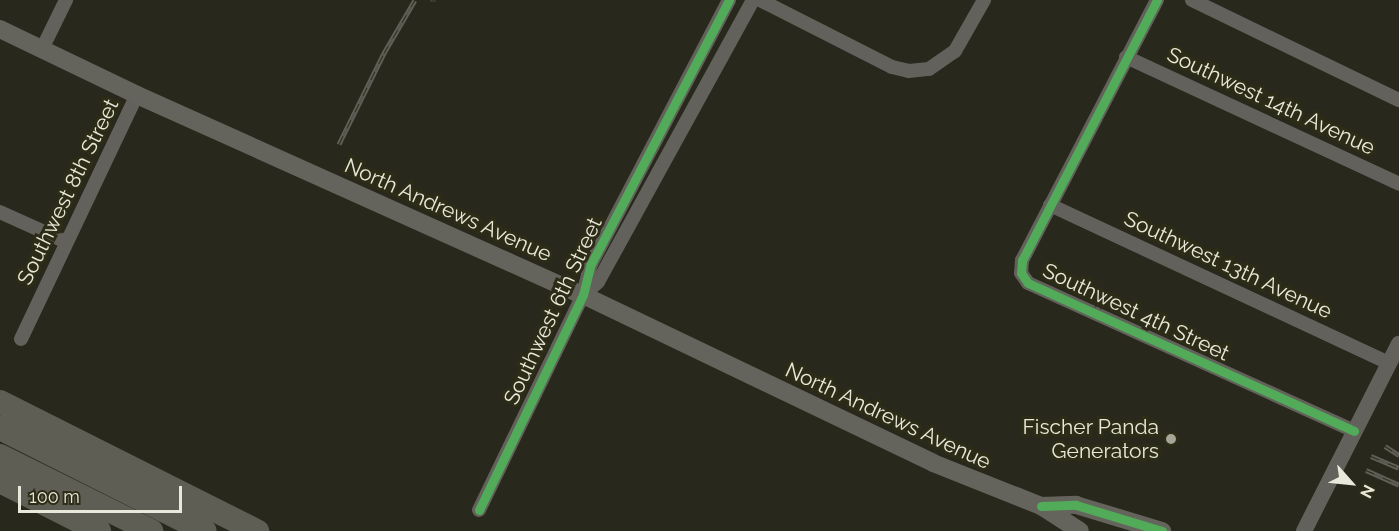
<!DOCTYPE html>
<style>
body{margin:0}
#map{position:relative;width:1399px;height:531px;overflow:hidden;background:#28281c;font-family:Raleway,sans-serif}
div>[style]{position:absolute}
.minor>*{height:14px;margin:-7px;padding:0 7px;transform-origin:7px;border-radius:7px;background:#63615c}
.tertiary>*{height:16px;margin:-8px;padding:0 8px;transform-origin:8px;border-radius:8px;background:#63615c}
.secondary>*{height:18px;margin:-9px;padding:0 9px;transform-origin:9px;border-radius:9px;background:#64645c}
.motorway>*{height:24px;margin:-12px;padding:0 12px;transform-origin:12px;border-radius:12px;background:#5f5e55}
.rail>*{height:5px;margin-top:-2.5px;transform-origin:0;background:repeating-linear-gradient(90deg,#2d2d17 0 9px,#605f58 0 18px);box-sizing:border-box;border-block:2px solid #605f58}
.cycleway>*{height:9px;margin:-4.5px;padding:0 4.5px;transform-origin:4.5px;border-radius:4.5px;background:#51ab58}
.dots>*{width:16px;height:16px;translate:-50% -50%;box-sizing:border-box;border:3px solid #2d2d17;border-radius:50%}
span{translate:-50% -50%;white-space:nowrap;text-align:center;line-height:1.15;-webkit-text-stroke:6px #2d2d17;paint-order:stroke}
.street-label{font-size:21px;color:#e8e9db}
.poi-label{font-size:21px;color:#e8e9db}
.right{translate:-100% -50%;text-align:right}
.north{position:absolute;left:1321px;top:453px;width:60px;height:60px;-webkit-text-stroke:4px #2d2d17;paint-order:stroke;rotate:117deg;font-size:16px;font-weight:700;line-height:24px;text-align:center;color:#e8e9db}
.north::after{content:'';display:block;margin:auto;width:21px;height:27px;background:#e8e9db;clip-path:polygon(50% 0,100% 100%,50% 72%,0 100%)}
.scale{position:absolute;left:18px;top:486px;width:164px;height:27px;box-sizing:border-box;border:3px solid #e8e9db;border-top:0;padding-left:8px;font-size:18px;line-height:21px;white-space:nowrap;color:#e8e9db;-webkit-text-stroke:4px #2d2d17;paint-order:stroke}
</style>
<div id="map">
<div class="minor">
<div style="left:760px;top:0;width:148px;rotate:26.9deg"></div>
<div style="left:892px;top:67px;width:17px;rotate:13deg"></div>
<div style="left:909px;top:71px;width:20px;rotate:-6deg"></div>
<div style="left:929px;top:69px;width:32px;rotate:-35deg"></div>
<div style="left:955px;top:51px;width:59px;rotate:-60.4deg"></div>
<div style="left:1157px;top:0;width:293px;rotate:117.4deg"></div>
<div style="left:1022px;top:260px;width:13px;rotate:94deg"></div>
<div style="left:1021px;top:273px;width:12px;rotate:55deg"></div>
<div style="left:1028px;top:283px;width:358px;rotate:24.4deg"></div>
<div style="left:1192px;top:0;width:230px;rotate:25.8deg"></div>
<div style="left:42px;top:49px;width:55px;rotate:-63.9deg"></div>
<div style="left:1126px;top:57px;width:301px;rotate:24.9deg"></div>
<div style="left:1050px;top:205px;width:374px;rotate:25deg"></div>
<div style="left:0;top:212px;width:72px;rotate:24.4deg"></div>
<div style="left:583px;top:295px;width:20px;rotate:-41deg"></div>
<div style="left:598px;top:282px;width:322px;rotate:-61.2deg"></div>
<div style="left:21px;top:339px;width:270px;rotate:-64.6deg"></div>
<div style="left:479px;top:510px;width:239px;rotate:-64.2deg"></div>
<div style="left:583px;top:295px;width:32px;rotate:-76deg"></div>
<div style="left:591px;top:264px;width:298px;rotate:-62.4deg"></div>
</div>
<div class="tertiary">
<div style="left:1304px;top:531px;width:210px;rotate:-63.1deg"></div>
</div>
<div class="secondary">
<div style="left:0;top:29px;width:152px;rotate:25.7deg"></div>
<div style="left:137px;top:95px;width:489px;rotate:24.2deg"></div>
<div style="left:583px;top:295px;width:388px;rotate:25.6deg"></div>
<div style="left:933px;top:463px;width:116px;rotate:21.7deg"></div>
<div style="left:1041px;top:506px;width:46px;rotate:32.7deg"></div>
<div style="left:1041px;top:506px;width:35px;rotate:-2deg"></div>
<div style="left:1076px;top:505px;width:90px;rotate:16.8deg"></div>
</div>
<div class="motorway">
<div style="left:0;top:402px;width:288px;rotate:26.7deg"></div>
<div style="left:0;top:428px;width:229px;rotate:26.7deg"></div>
<div style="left:0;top:456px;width:169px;rotate:26.4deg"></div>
<div style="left:0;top:481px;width:111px;rotate:26.8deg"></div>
</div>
<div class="rail">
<div style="left:433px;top:1px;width:1px;rotate:-90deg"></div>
<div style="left:339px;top:144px;width:102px;rotate:-63.7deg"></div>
<div style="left:384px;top:53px;width:61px;rotate:-59.7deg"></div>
<div style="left:1385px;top:446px;width:17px;rotate:33deg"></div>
<div style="left:1371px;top:456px;width:30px;rotate:23deg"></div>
<div style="left:1366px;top:470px;width:36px;rotate:24deg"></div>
</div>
<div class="cycleway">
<div style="left:1157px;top:0;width:293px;rotate:117.4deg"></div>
<div style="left:1022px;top:260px;width:13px;rotate:94deg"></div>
<div style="left:1021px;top:273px;width:12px;rotate:55deg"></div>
<div style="left:1028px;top:283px;width:358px;rotate:24.4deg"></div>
<div style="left:1041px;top:506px;width:35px;rotate:-2deg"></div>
<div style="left:1076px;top:505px;width:90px;rotate:16.8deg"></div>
<div style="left:479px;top:510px;width:239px;rotate:-64.2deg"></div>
<div style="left:583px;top:295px;width:32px;rotate:-76deg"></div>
<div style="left:591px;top:264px;width:298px;rotate:-62.4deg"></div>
</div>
<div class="dots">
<div style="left:1171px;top:439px;background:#a5a598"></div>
</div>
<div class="street-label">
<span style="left:1271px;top:101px;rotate:25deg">Southwest 14th Avenue</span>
<span style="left:68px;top:192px;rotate:-64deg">Southwest 8th Street</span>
<span style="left:448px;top:210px;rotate:24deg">North Andrews Avenue</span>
<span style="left:1228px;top:265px;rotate:25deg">Southwest 13th Avenue</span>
<span style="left:553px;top:311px;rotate:-65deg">Southwest 6th Street</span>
<span style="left:1136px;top:312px;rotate:25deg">Southwest 4th Street</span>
<span style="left:888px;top:416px;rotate:25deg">North Andrews Avenue</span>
</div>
<div class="poi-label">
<span class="right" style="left:1159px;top:439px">Fischer Panda<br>Generators</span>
</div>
<div class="north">N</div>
<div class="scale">100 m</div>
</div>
